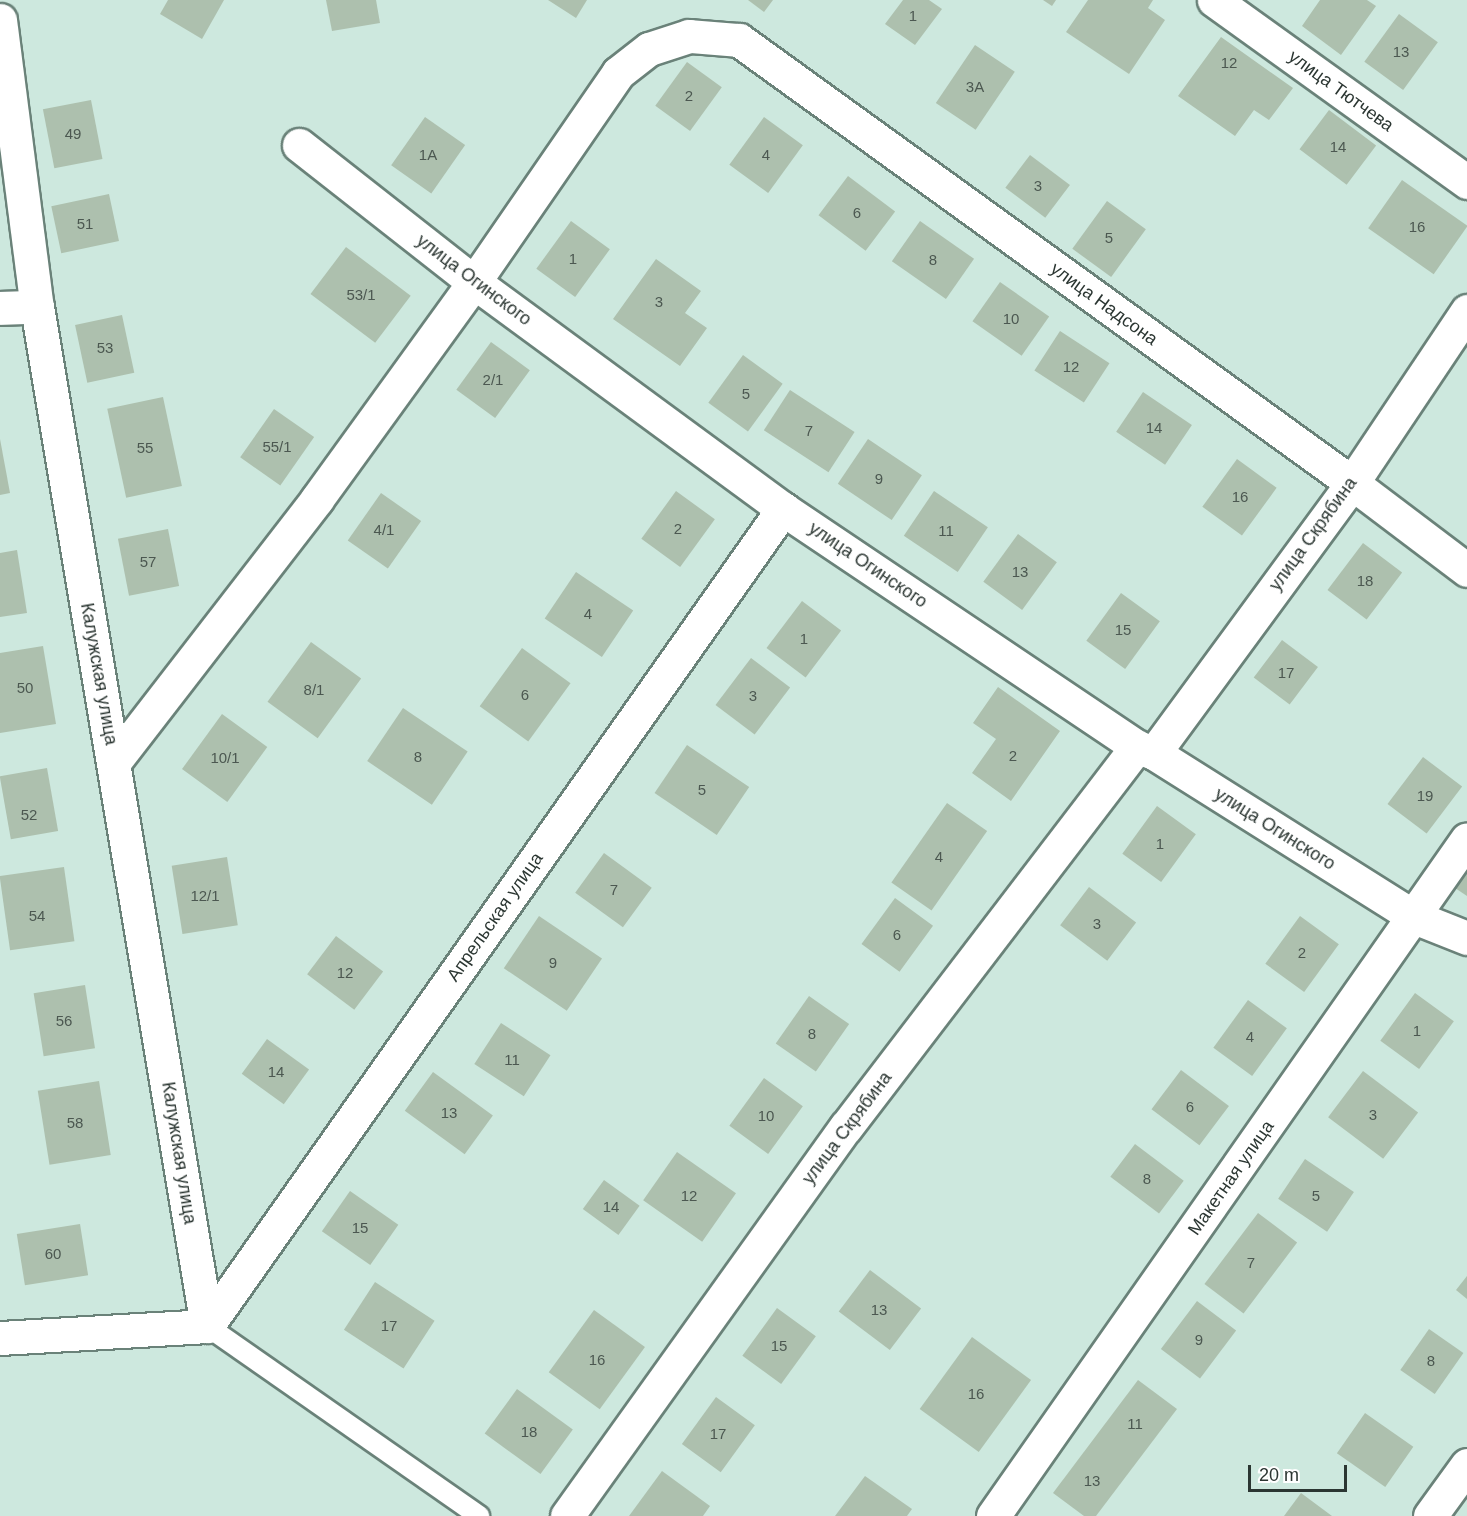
<!DOCTYPE html>
<meta charset="utf-8">
<style>
body{margin:0}
#map{position:relative;width:1467px;height:1516px;overflow:hidden;background:#cde8de;font-family:Arial,sans-serif}
div>[style]{position:absolute}
.building>*{inset:0;background:#adc0ae;transform-origin:0 0}
.roads{filter:drop-shadow(2px 0 #6a8279) drop-shadow(-2px 0 #6a8279) drop-shadow(0 2px #6a8279) drop-shadow(0 -2px #6a8279)}
.lane>*{height:20px;margin:-10px;padding:0 10px;transform-origin:10px;border-radius:10px;background:#fff}
.street>*{height:33px;margin:-16.5px;padding:0 16.5px;transform-origin:16.5px;border-radius:16.5px;background:#fff}
span{translate:-50% -50%;white-space:nowrap;text-align:center;line-height:1.15;-webkit-text-stroke:6px #fff;paint-order:stroke}
.number-label{font-size:15px;color:#4c5851}
.number-label span{-webkit-text-stroke-width:0}
.street-label{font-size:18px;color:#2b3632}
.scale{position:absolute;left:1248px;top:1465px;width:99px;height:27px;box-sizing:border-box;border:3px solid #2b3632;border-top:0;padding-left:8px;font-size:18px;line-height:21px;white-space:nowrap;color:#2b3632;-webkit-text-stroke:4px #fff;paint-order:stroke}
</style>
<div id="map">
<div class="building">
<div style="clip-path:polygon(168px 0,224px 0,202px 39px,160px 14px)"></div>
<div style="clip-path:polygon(326px 0,376px 0,380px 23px,332px 31px)"></div>
<div style="clip-path:polygon(548px 0,587px 0,576px 18px)"></div>
<div style="clip-path:polygon(748px 0,773px 0,764px 12px)"></div>
<div style="clip-path:polygon(903px 0,929px 0,942px 9px,915px 45px,885px 24px)"></div>
<div style="clip-path:polygon(1043px 0,1056px 0,1052px 6px)"></div>
<div style="clip-path:polygon(1088px 0,1153px 0,1148px 8px,1165px 20px,1129px 74px,1066px 32px)"></div>
<div style="clip-path:polygon(1320px 0,1367px 0,1376px 6px,1341px 55px,1302px 26px)"></div>
<div style="left:1399px;top:14px;width:48px;height:59px;rotate:36deg"></div>
<div style="clip-path:polygon(1221px 37px,1293px 88px,1269px 120px,1254px 110px,1235px 136px,1178px 96px)"></div>
<div style="left:975px;top:45px;width:48px;height:70px;rotate:34deg"></div>
<div style="left:687px;top:62px;width:43px;height:54px;rotate:36deg"></div>
<div style="left:91px;top:100px;width:60px;height:49px;rotate:79deg"></div>
<div style="left:1329px;top:110px;width:59px;height:49px;rotate:37deg"></div>
<div style="left:425px;top:117px;width:49px;height:59px;rotate:35deg"></div>
<div style="left:764px;top:117px;width:48px;height:59px;rotate:36deg"></div>
<div style="left:1030px;top:155px;width:50px;height:41px;rotate:37deg"></div>
<div style="left:848px;top:176px;width:59px;height:49px;rotate:37deg"></div>
<div style="left:1402px;top:180px;width:80px;height:59px;rotate:35deg"></div>
<div style="left:109px;top:194px;width:48px;height:59px;rotate:78deg"></div>
<div style="left:1107px;top:201px;width:48px;height:59px;rotate:36deg"></div>
<div style="left:571px;top:221px;width:48px;height:59px;rotate:36deg"></div>
<div style="left:920px;top:221px;width:66px;height:49px;rotate:35deg"></div>
<div style="left:346px;top:247px;width:81px;height:59px;rotate:37deg"></div>
<div style="clip-path:polygon(656px 259px,701px 291px,685px 313px,707px 328px,680px 366px,613px 319px)"></div>
<div style="left:1000px;top:282px;width:60px;height:48px;rotate:35deg"></div>
<div style="left:122px;top:315px;width:59px;height:48px;rotate:78deg"></div>
<div style="left:1060px;top:331px;width:59px;height:47px;rotate:33deg"></div>
<div style="left:491px;top:342px;width:48px;height:59px;rotate:36deg"></div>
<div style="left:743px;top:355px;width:49px;height:59px;rotate:36deg"></div>
<div style="left:790px;top:390px;width:77px;height:48px;rotate:33deg"></div>
<div style="left:1143px;top:392px;width:59px;height:48px;rotate:34deg"></div>
<div style="left:163px;top:397px;width:91px;height:57px;rotate:78deg"></div>
<div style="left:274px;top:409px;width:49px;height:59px;rotate:35deg"></div>
<div style="clip-path:polygon(0 439px,10px 493px,0 495px)"></div>
<div style="left:868px;top:439px;width:65px;height:54px;rotate:34deg"></div>
<div style="left:1237px;top:459px;width:49px;height:59px;rotate:36deg"></div>
<div style="left:676px;top:491px;width:48px;height:59px;rotate:36deg"></div>
<div style="left:934px;top:491px;width:65px;height:54px;rotate:34deg"></div>
<div style="left:381px;top:493px;width:49px;height:58px;rotate:35deg"></div>
<div style="left:168px;top:529px;width:58px;height:51px;rotate:79deg"></div>
<div style="left:1018px;top:534px;width:48px;height:59px;rotate:36deg"></div>
<div style="left:1363px;top:543px;width:49px;height:59px;rotate:37deg"></div>
<div style="clip-path:polygon(17px 550px,27px 613px,0 617px,0 553px)"></div>
<div style="left:576px;top:572px;width:69px;height:56px;rotate:34deg"></div>
<div style="left:1121px;top:593px;width:48px;height:59px;rotate:36deg"></div>
<div style="left:802px;top:601px;width:49px;height:59px;rotate:37deg"></div>
<div style="left:1282px;top:640px;width:45px;height:47px;rotate:37deg"></div>
<div style="left:311px;top:642px;width:62px;height:74px;rotate:36deg"></div>
<div style="clip-path:polygon(43px 646px,56px 724px,0 733px,0 653px)"></div>
<div style="left:522px;top:648px;width:60px;height:72px;rotate:36deg"></div>
<div style="left:751px;top:658px;width:49px;height:59px;rotate:37deg"></div>
<div style="clip-path:polygon(998px 687px,1060px 731px,1011px 801px,972px 773px,996px 739px,973px 723px)"></div>
<div style="left:403px;top:708px;width:78px;height:64px;rotate:34deg"></div>
<div style="left:222px;top:714px;width:56px;height:68px;rotate:36deg"></div>
<div style="left:687px;top:745px;width:75px;height:58px;rotate:34deg"></div>
<div style="left:1423px;top:757px;width:49px;height:59px;rotate:37deg"></div>
<div style="left:47px;top:768px;width:64px;height:48px;rotate:80deg"></div>
<div style="left:947px;top:803px;width:49px;height:97px;rotate:35deg"></div>
<div style="left:1157px;top:806px;width:48px;height:59px;rotate:36deg"></div>
<div style="left:604px;top:853px;width:59px;height:49px;rotate:36deg"></div>
<div style="left:227px;top:857px;width:69px;height:56px;rotate:81deg"></div>
<div style="clip-path:polygon(1467px 865px,1467px 896px,1452px 886px)"></div>
<div style="left:64px;top:867px;width:75px;height:65px;rotate:82deg"></div>
<div style="left:1089px;top:887px;width:59px;height:48px;rotate:37deg"></div>
<div style="left:895px;top:898px;width:47px;height:57px;rotate:36deg"></div>
<div style="left:539px;top:916px;width:76px;height:63px;rotate:34deg"></div>
<div style="left:1300px;top:916px;width:48px;height:59px;rotate:36deg"></div>
<div style="left:336px;top:936px;width:59px;height:48px;rotate:37deg"></div>
<div style="left:85px;top:985px;width:64px;height:52px;rotate:81deg"></div>
<div style="left:1415px;top:993px;width:48px;height:59px;rotate:36deg"></div>
<div style="left:809px;top:996px;width:49px;height:58px;rotate:35deg"></div>
<div style="left:1248px;top:1000px;width:48px;height:59px;rotate:36deg"></div>
<div style="left:501px;top:1023px;width:59px;height:49px;rotate:33deg"></div>
<div style="left:267px;top:1039px;width:52px;height:43px;rotate:36deg"></div>
<div style="left:1181px;top:1070px;width:60px;height:49px;rotate:37deg"></div>
<div style="left:1363px;top:1071px;width:69px;height:58px;rotate:37deg"></div>
<div style="left:433px;top:1072px;width:74px;height:48px;rotate:36deg"></div>
<div style="left:764px;top:1078px;width:48px;height:59px;rotate:36deg"></div>
<div style="left:99px;top:1081px;width:75px;height:62px;rotate:81deg"></div>
<div style="left:1135px;top:1144px;width:61px;height:41px;rotate:37deg"></div>
<div style="left:677px;top:1152px;width:72px;height:59px;rotate:35deg"></div>
<div style="left:1305px;top:1159px;width:59px;height:48px;rotate:34deg"></div>
<div style="left:604px;top:1180px;width:44px;height:36px;rotate:36deg"></div>
<div style="left:350px;top:1191px;width:59px;height:49px;rotate:35deg"></div>
<div style="left:1258px;top:1213px;width:49px;height:89px;rotate:37deg"></div>
<div style="left:80px;top:1224px;width:52px;height:64px;rotate:81deg"></div>
<div style="left:870px;top:1270px;width:64px;height:52px;rotate:37deg"></div>
<div style="clip-path:polygon(1467px 1276px,1467px 1299px,1456px 1290px)"></div>
<div style="left:375px;top:1282px;width:71px;height:57px;rotate:33deg"></div>
<div style="left:1197px;top:1301px;width:49px;height:60px;rotate:37deg"></div>
<div style="left:777px;top:1308px;width:48px;height:59px;rotate:36deg"></div>
<div style="left:594px;top:1310px;width:63px;height:77px;rotate:36deg"></div>
<div style="left:1429px;top:1329px;width:42px;height:50px;rotate:35deg"></div>
<div style="left:972px;top:1337px;width:73px;height:89px;rotate:36deg"></div>
<div style="clip-path:polygon(1138px 1380px,1177px 1409px,1096px 1516px,1084px 1516px,1053px 1493px)"></div>
<div style="left:517px;top:1389px;width:69px;height:55px;rotate:36deg"></div>
<div style="left:716px;top:1397px;width:48px;height:58px;rotate:36deg"></div>
<div style="left:1365px;top:1413px;width:59px;height:49px;rotate:35deg"></div>
<div style="clip-path:polygon(662px 1471px,710px 1506px,703px 1516px,629px 1516px)"></div>
<div style="clip-path:polygon(865px 1476px,912px 1509px,907px 1516px,835px 1516px)"></div>
<div style="clip-path:polygon(1301px 1493px,1332px 1516px,1284px 1516px)"></div>
</div>
<div class="roads">
<div class="lane">
<div style="left:207px;top:1326px;width:332px;rotate:34.9deg"></div>
</div>
<div class="street">
<div style="left:1214px;top:0;width:312px;rotate:35.7deg"></div>
<div style="left:0;top:20px;width:289px;rotate:82.7deg"></div>
<div style="left:37px;top:307px;width:1033px;rotate:80.53deg"></div>
<div style="left:299px;top:145px;width:222px;rotate:38.1deg"></div>
<div style="left:474px;top:282px;width:383px;rotate:36.3deg"></div>
<div style="left:783px;top:509px;width:427px;rotate:33.9deg"></div>
<div style="left:1137px;top:747px;width:18px;rotate:19deg"></div>
<div style="left:1154px;top:753px;width:307px;rotate:32.2deg"></div>
<div style="left:1414px;top:917px;width:57px;rotate:21.6deg"></div>
<div style="left:0;top:308px;width:37px;rotate:-2deg"></div>
<div style="left:1154px;top:753px;width:335px;rotate:-53.7deg"></div>
<div style="left:1352px;top:483px;width:207px;rotate:-56.2deg"></div>
<div style="left:114px;top:762px;width:332px;rotate:-52.3deg"></div>
<div style="left:317px;top:499px;width:268px;rotate:-54.1deg"></div>
<div style="left:474px;top:282px;width:254px;rotate:-55.4deg"></div>
<div style="left:618px;top:73px;width:39px;rotate:-38deg"></div>
<div style="left:649px;top:49px;width:42px;rotate:-18deg"></div>
<div style="left:689px;top:36px;width:50px;rotate:4.6deg"></div>
<div style="left:739px;top:40px;width:756px;rotate:35.85deg"></div>
<div style="left:1352px;top:483px;width:144px;rotate:37.1deg"></div>
<div style="left:207px;top:1326px;width:1000px;rotate:-54.82deg"></div>
<div style="left:0;top:1338px;width:207px;rotate:-3.3deg"></div>
<div style="left:567px;top:1516px;width:479px;rotate:-54.4deg"></div>
<div style="left:846px;top:1127px;width:479px;rotate:-52.6deg"></div>
<div style="left:993px;top:1516px;width:826px;rotate:-55deg"></div>
<div style="left:1430px;top:1516px;width:63px;rotate:-54deg"></div>
</div>
</div>
<div class="number-label">
<span style="left:913px;top:16px">1</span>
<span style="left:1401px;top:52px">13</span>
<span style="left:1229px;top:63px">12</span>
<span style="left:975px;top:87px">3А</span>
<span style="left:689px;top:96px">2</span>
<span style="left:73px;top:134px">49</span>
<span style="left:1338px;top:147px">14</span>
<span style="left:428px;top:155px">1А</span>
<span style="left:766px;top:155px">4</span>
<span style="left:1038px;top:186px">3</span>
<span style="left:857px;top:213px">6</span>
<span style="left:85px;top:224px">51</span>
<span style="left:1417px;top:227px">16</span>
<span style="left:1109px;top:238px">5</span>
<span style="left:573px;top:259px">1</span>
<span style="left:933px;top:260px">8</span>
<span style="left:361px;top:295px">53/1</span>
<span style="left:659px;top:302px">3</span>
<span style="left:1011px;top:319px">10</span>
<span style="left:105px;top:348px">53</span>
<span style="left:1071px;top:367px">12</span>
<span style="left:493px;top:380px">2/1</span>
<span style="left:746px;top:394px">5</span>
<span style="left:1154px;top:428px">14</span>
<span style="left:809px;top:431px">7</span>
<span style="left:277px;top:447px">55/1</span>
<span style="left:145px;top:448px">55</span>
<span style="left:879px;top:479px">9</span>
<span style="left:1240px;top:497px">16</span>
<span style="left:678px;top:529px">2</span>
<span style="left:384px;top:530px">4/1</span>
<span style="left:946px;top:531px">11</span>
<span style="left:148px;top:562px">57</span>
<span style="left:1020px;top:572px">13</span>
<span style="left:1365px;top:581px">18</span>
<span style="left:588px;top:614px">4</span>
<span style="left:1123px;top:630px">15</span>
<span style="left:804px;top:639px">1</span>
<span style="left:1286px;top:673px">17</span>
<span style="left:25px;top:688px">50</span>
<span style="left:314px;top:690px">8/1</span>
<span style="left:525px;top:695px">6</span>
<span style="left:753px;top:696px">3</span>
<span style="left:1013px;top:756px">2</span>
<span style="left:418px;top:757px">8</span>
<span style="left:225px;top:758px">10/1</span>
<span style="left:702px;top:790px">5</span>
<span style="left:1425px;top:796px">19</span>
<span style="left:29px;top:815px">52</span>
<span style="left:1160px;top:844px">1</span>
<span style="left:939px;top:857px">4</span>
<span style="left:614px;top:890px">7</span>
<span style="left:205px;top:896px">12/1</span>
<span style="left:37px;top:916px">54</span>
<span style="left:1097px;top:924px">3</span>
<span style="left:897px;top:935px">6</span>
<span style="left:1302px;top:953px">2</span>
<span style="left:553px;top:963px">9</span>
<span style="left:345px;top:973px">12</span>
<span style="left:64px;top:1021px">56</span>
<span style="left:1417px;top:1031px">1</span>
<span style="left:812px;top:1034px">8</span>
<span style="left:1250px;top:1037px">4</span>
<span style="left:512px;top:1060px">11</span>
<span style="left:276px;top:1072px">14</span>
<span style="left:1190px;top:1107px">6</span>
<span style="left:449px;top:1113px">13</span>
<span style="left:1373px;top:1115px">3</span>
<span style="left:766px;top:1116px">10</span>
<span style="left:75px;top:1123px">58</span>
<span style="left:1147px;top:1179px">8</span>
<span style="left:689px;top:1196px">12</span>
<span style="left:1316px;top:1196px">5</span>
<span style="left:611px;top:1207px">14</span>
<span style="left:360px;top:1228px">15</span>
<span style="left:53px;top:1254px">60</span>
<span style="left:1251px;top:1263px">7</span>
<span style="left:879px;top:1310px">13</span>
<span style="left:389px;top:1326px">17</span>
<span style="left:1199px;top:1340px">9</span>
<span style="left:779px;top:1346px">15</span>
<span style="left:597px;top:1360px">16</span>
<span style="left:1431px;top:1361px">8</span>
<span style="left:976px;top:1394px">16</span>
<span style="left:1135px;top:1424px">11</span>
<span style="left:529px;top:1432px">18</span>
<span style="left:718px;top:1434px">17</span>
<span style="left:1092px;top:1481px">13</span>
</div>
<div class="street-label">
<span style="left:1341px;top:91px;rotate:36deg">улица Тютчева</span>
<span style="left:474px;top:280px;rotate:37deg">улица Огинского</span>
<span style="left:1104px;top:304px;rotate:36deg">улица Надсона</span>
<span style="left:1313px;top:534px;rotate:-54deg">улица Скрябина</span>
<span style="left:868px;top:565px;rotate:34deg">улица Огинского</span>
<span style="left:99px;top:674px;rotate:80deg">Калужская улица</span>
<span style="left:1275px;top:829px;rotate:32deg">улица Огинского</span>
<span style="left:495px;top:917px;rotate:-55deg">Апрельская улица</span>
<span style="left:847px;top:1128px;rotate:-53deg">улица Скрябина</span>
<span style="left:179px;top:1153px;rotate:81deg">Калужская улица</span>
<span style="left:1231px;top:1178px;rotate:-55deg">Макетная улица</span>
</div>
<div class="scale">20 m</div>
</div>
